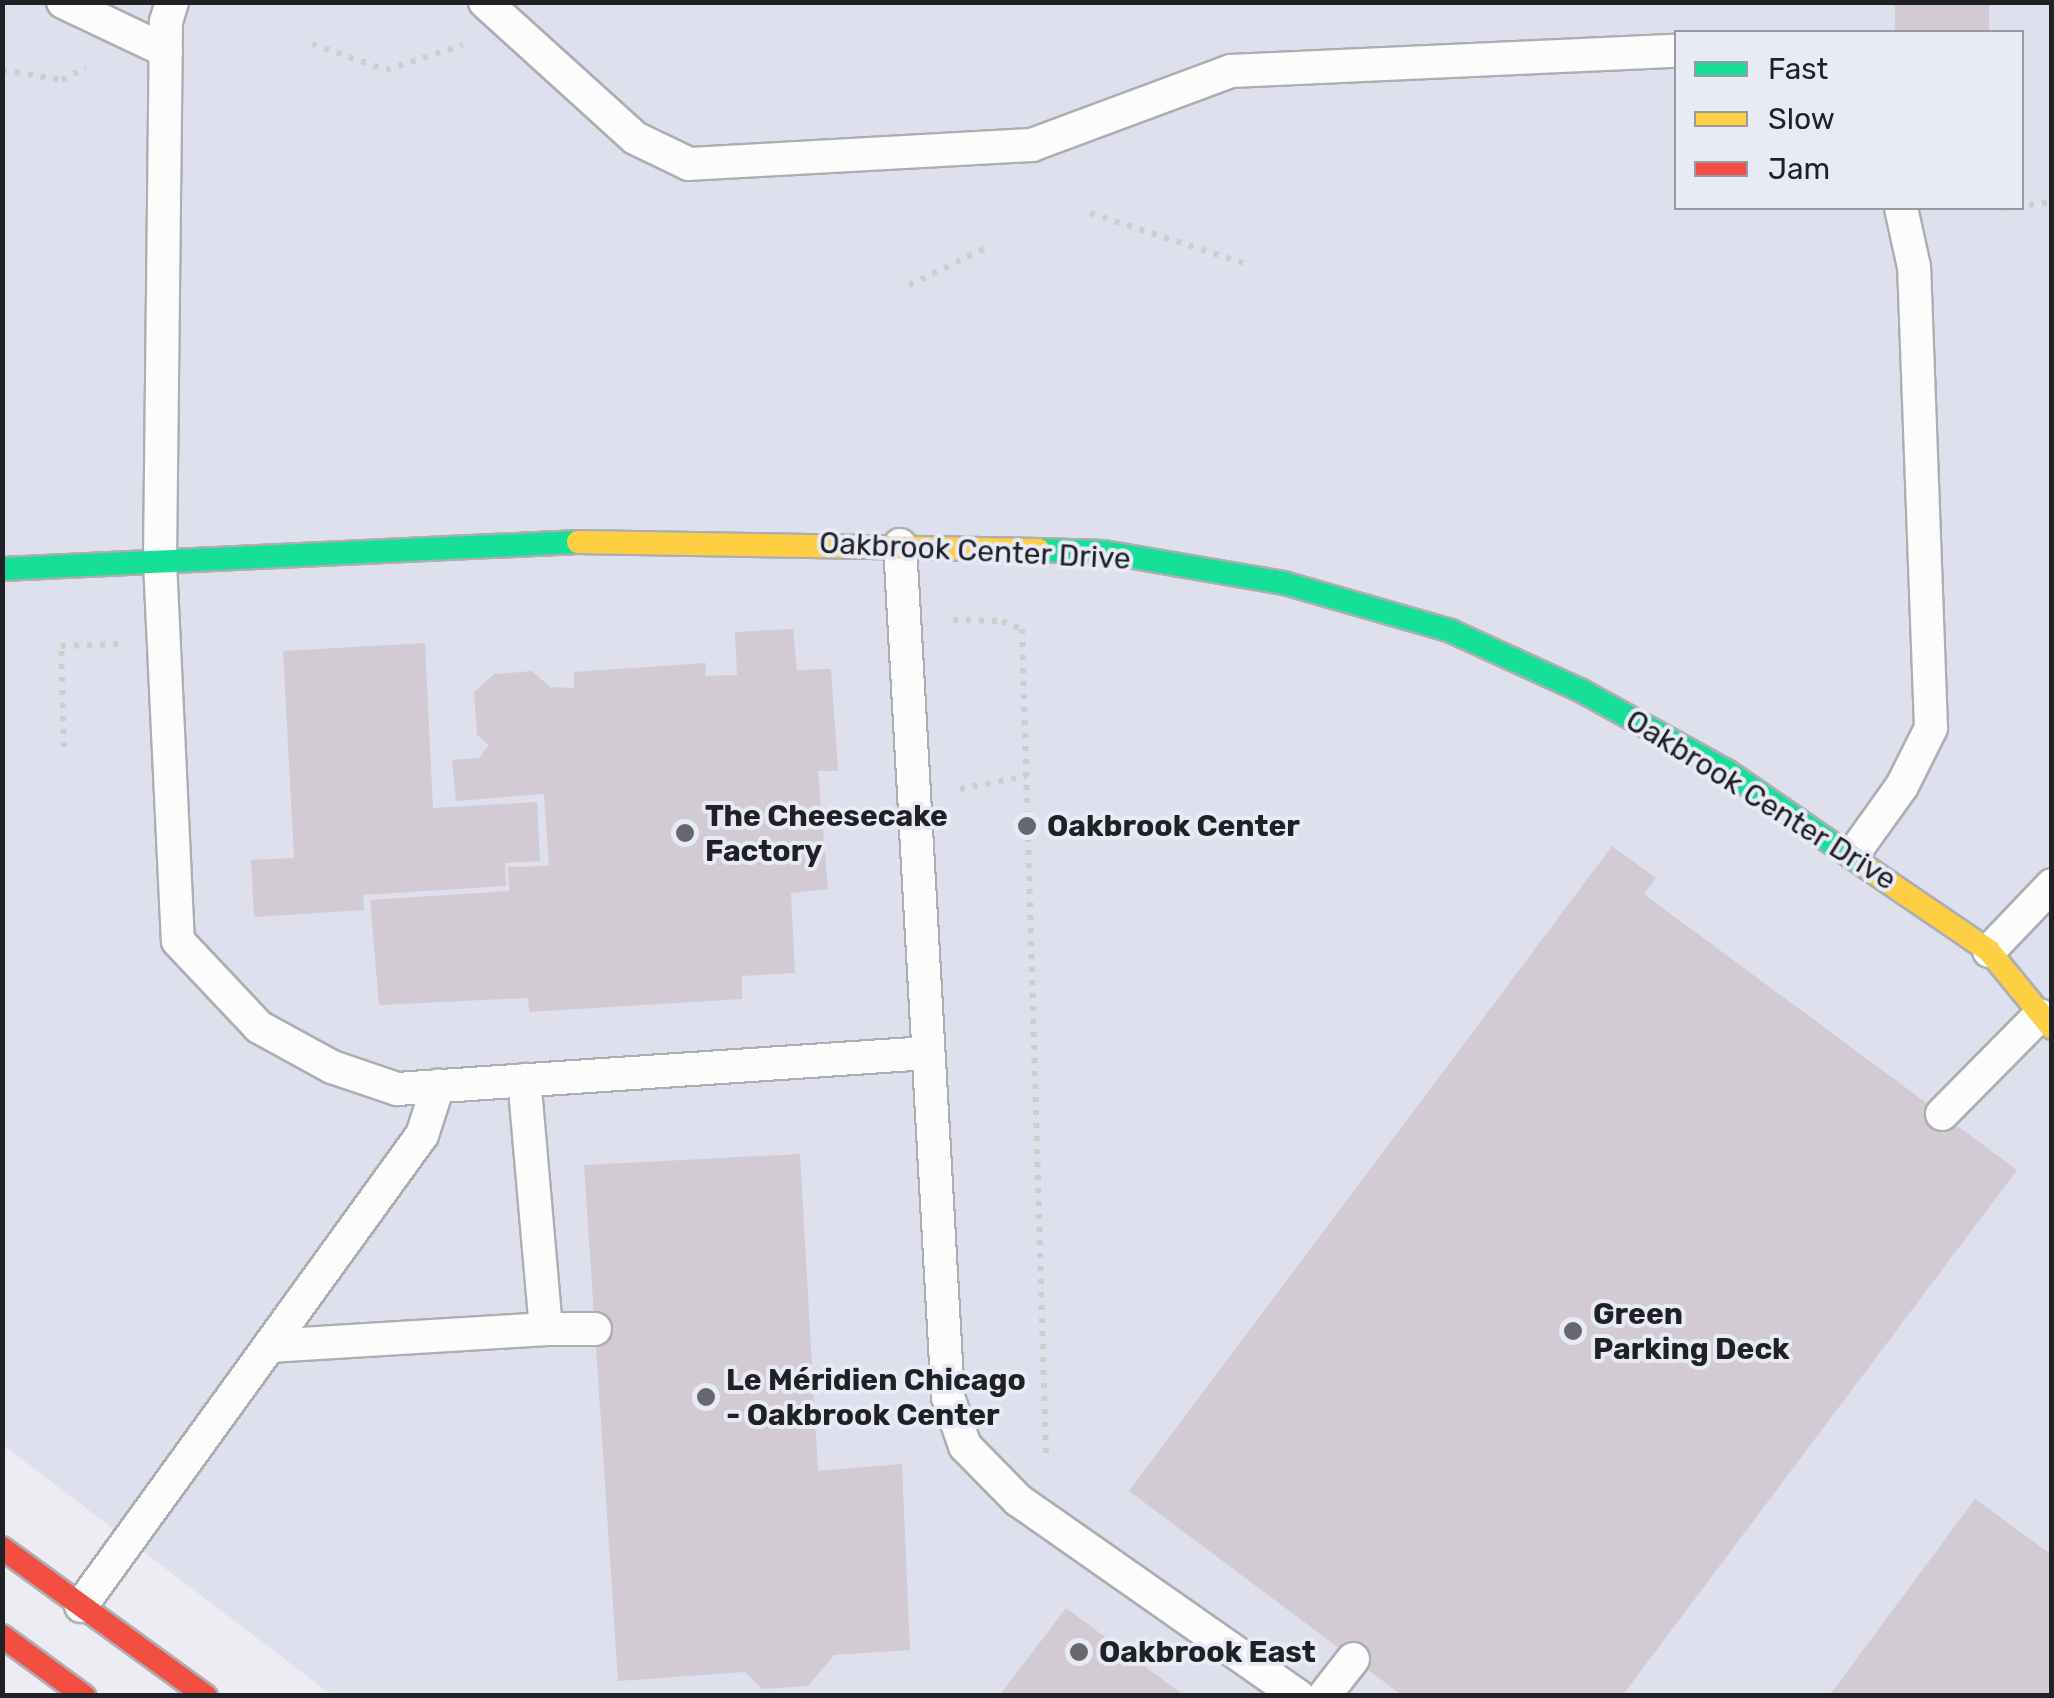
<!DOCTYPE html>
<meta charset="utf-8">
<style>
body{margin:0}
#map{position:relative;width:2054px;height:1698px;overflow:hidden;background:#ececf2;font-family:Rubik,sans-serif}
div>[style]{position:absolute}
.built>*{inset:0;background:#dee0ed}
.building>*{inset:0;background:#d3cbd3;transform-origin:0 0}
.path>*{height:6px;margin-top:-3px;transform-origin:0;background:repeating-linear-gradient(90deg,#cececf 0 5px,transparent 0 13px)}
.roads{filter:drop-shadow(2px 0 #adaeb2) drop-shadow(-2px 0 #adaeb2) drop-shadow(0 2px #adaeb2) drop-shadow(0 -2px #adaeb2)}
.lane>*{height:32px;margin:-16px;padding:0 16px;transform-origin:16px;border-radius:16px;background:#fcfcfd}
.fast>*{height:22px;margin:-11px;padding:0 11px;transform-origin:11px;border-radius:11px;background:#16e098}
.slow>*{height:22px;margin:-11px;padding:0 11px;transform-origin:11px;border-radius:11px;background:#ffcf43}
.jam>*{height:22px;margin:-11px;padding:0 11px;transform-origin:11px;border-radius:11px;background:#f24e42}
.dots>*{width:28px;height:28px;translate:-50% -50%;box-sizing:border-box;border:5px solid #e8eaf6;border-radius:50%}
span{translate:-50% -50%;white-space:nowrap;text-align:center;line-height:1.15;-webkit-text-stroke:8px #e8eaf6;paint-order:stroke}
.street-label{font-size:30px;color:#202125}
.poi-label{font-size:30px;color:#202125;font-weight:700}
.left{translate:0 -50%;text-align:left}
.frame{position:absolute;inset:0;border:5px solid #202125;pointer-events:none}
.legend{position:absolute;left:1674px;top:30px;width:350px;height:180px;box-sizing:border-box;background:#e8eaf6;border:2px solid #989aa2;margin:0;padding:12px 18px;list-style:none;font-size:30px;color:#202125}
.legend li{display:flex;align-items:center;gap:20px;height:50px}
.legend b{width:50px;border:2px solid #989aa2}
</style>
<div id="map">
<div class="built">
<div style="clip-path:polygon(evenodd,2px 3px,2051px 3px,2051px 1695px,332px 1695px,3px 1445px,2px 3px,1676px 32px,2022px 32px,2022px 208px,1676px 208px,1676px 32px)"></div>
</div>
<div class="building">
<div style="left:1895px;top:2px;width:94px;height:30px"></div>
<div style="clip-path:polygon(793px 629px,797px 670px,831px 669px,838px 771px,818px 771px,828px 889px,791px 893px,795px 973px,742px 976px,742px 999px,529px 1012px,528px 998px,379px 1005px,370px 900px,509px 891px,508px 867px,549px 866px,544px 794px,456px 801px,452px 760px,479px 758px,489px 745px,477px 735px,474px 692px,494px 674px,532px 671px,550px 687px,574px 688px,574px 672px,706px 663px,705px 676px,737px 675px,735px 632px)"></div>
<div style="clip-path:polygon(425px 643px,433px 808px,537px 802px,540px 861px,505px 863px,506px 886px,363px 895px,364px 910px,254px 917px,251px 860px,294px 858px,283px 651px)"></div>
<div style="clip-path:polygon(1612px 846px,1656px 878px,1644px 894px,2017px 1170px,1622px 1696px,1403px 1696px,1129px 1491px)"></div>
<div style="clip-path:polygon(800px 1154px,818px 1471px,902px 1464px,910px 1650px,834px 1655px,808px 1686px,762px 1689px,745px 1672px,618px 1681px,584px 1165px)"></div>
<div style="clip-path:polygon(1975px 1499px,2052px 1555px,2052px 1696px,1829px 1696px)"></div>
<div style="clip-path:polygon(1066px 1608px,1185px 1696px,999px 1696px)"></div>
</div>
<div class="path">
<div style="left:312px;top:44px;width:78px;rotate:19.4deg"></div>
<div style="left:386px;top:70px;width:81px;rotate:-18deg"></div>
<div style="left:2px;top:70px;width:61px;rotate:9.5deg"></div>
<div style="left:62px;top:80px;width:27px;rotate:-28deg"></div>
<div style="left:2003px;top:208px;width:49px;rotate:-7deg"></div>
<div style="left:1090px;top:213px;width:161px;rotate:18.1deg"></div>
<div style="left:909px;top:285px;width:90px;rotate:-25.7deg"></div>
<div style="left:953px;top:620px;width:49px;rotate:1.2deg"></div>
<div style="left:1002px;top:621px;width:22px;rotate:22deg"></div>
<div style="left:1022px;top:629px;width:829px;rotate:88.34deg"></div>
<div style="left:64px;top:747px;width:101px;rotate:-91.7deg"></div>
<div style="left:61px;top:646px;width:58px;rotate:-2deg"></div>
<div style="left:960px;top:789px;width:67px;rotate:-11.1deg"></div>
</div>
<div class="roads">
<div class="lane">
<div style="left:63px;top:2px;width:114px;rotate:25.4deg"></div>
<div style="left:172px;top:2px;width:21px;rotate:107deg"></div>
<div style="left:166px;top:22px;width:540px;rotate:90.64deg"></div>
<div style="left:160px;top:562px;width:379px;rotate:87.3deg"></div>
<div style="left:178px;top:941px;width:118px;rotate:46.7deg"></div>
<div style="left:259px;top:1027px;width:83px;rotate:28.7deg"></div>
<div style="left:332px;top:1067px;width:69px;rotate:18.7deg"></div>
<div style="left:397px;top:1089px;width:532px;rotate:-3.88deg"></div>
<div style="left:485px;top:2px;width:202px;rotate:42.2deg"></div>
<div style="left:635px;top:138px;width:60px;rotate:25.7deg"></div>
<div style="left:689px;top:164px;width:344px;rotate:-3.2deg"></div>
<div style="left:1032px;top:145px;width:212px;rotate:-20.4deg"></div>
<div style="left:1231px;top:71px;width:445px;rotate:-2.6deg"></div>
<div style="left:900px;top:545px;width:853px;rotate:86.78deg"></div>
<div style="left:948px;top:1397px;width:52px;rotate:70.9deg"></div>
<div style="left:965px;top:1446px;width:76px;rotate:45.5deg"></div>
<div style="left:1018px;top:1500px;width:342px;rotate:35deg"></div>
<div style="left:1854px;top:853px;width:82px;rotate:-54.4deg"></div>
<div style="left:1902px;top:786px;width:65px;rotate:-63.4deg"></div>
<div style="left:1931px;top:728px;width:461px;rotate:-92.1deg"></div>
<div style="left:1914px;top:267px;width:60px;rotate:-102.4deg"></div>
<div style="left:1989px;top:951px;width:91px;rotate:-46.3deg"></div>
<div style="left:1942px;top:1114px;width:139px;rotate:-45.3deg"></div>
<div style="left:546px;top:1329px;width:49px"></div>
<div style="left:269px;top:1346px;width:278px;rotate:-3.5deg"></div>
<div style="left:546px;top:1329px;width:250px;rotate:-95deg"></div>
<div style="left:81px;top:1606px;width:581px;rotate:-54.1deg"></div>
<div style="left:422px;top:1135px;width:52px;rotate:-71.9deg"></div>
<div style="left:1324px;top:1696px;width:47px;rotate:-51.9deg"></div>
</div>
<div class="fast">
<div style="left:1039px;top:550px;width:65px;rotate:1.8deg"></div>
<div style="left:1104px;top:552px;width:183px;rotate:9.8deg"></div>
<div style="left:1284px;top:583px;width:174px;rotate:16deg"></div>
<div style="left:1451px;top:631px;width:142px;rotate:24.6deg"></div>
<div style="left:1580px;top:690px;width:168px;rotate:28.9deg"></div>
<div style="left:1727px;top:771px;width:173px;rotate:34.6deg"></div>
<div style="left:2px;top:569px;width:577px;rotate:-2.68deg"></div>
</div>
<div class="slow">
<div style="left:578px;top:542px;width:461px;rotate:1deg"></div>
<div style="left:1869px;top:869px;width:145px;rotate:34.3deg"></div>
<div style="left:1989px;top:951px;width:99px;rotate:50.7deg"></div>
</div>
<div class="jam">
<div style="left:2px;top:1548px;width:252px;rotate:36deg"></div>
<div style="left:2px;top:1636px;width:102px;rotate:36.2deg"></div>
</div>
</div>
<div class="dots">
<div style="left:1027px;top:826px;background:#67686d"></div>
<div style="left:685px;top:833px;background:#67686d"></div>
<div style="left:1573px;top:1331px;background:#67686d"></div>
<div style="left:706px;top:1397px;background:#67686d"></div>
<div style="left:1079px;top:1652px;background:#67686d"></div>
</div>
<div class="street-label">
<span style="left:975px;top:551px;rotate:3deg">Oakbrook Center Drive</span>
<span style="left:1761px;top:800px;rotate:32deg">Oakbrook Center Drive</span>
</div>
<div class="poi-label">
<span class="left" style="left:705px;top:833px">The Cheesecake<br>Factory</span>
<span class="left" style="left:1047px;top:826px">Oakbrook Center</span>
<span class="left" style="left:1593px;top:1331px">Green<br>Parking Deck</span>
<span class="left" style="left:726px;top:1397px">Le Méridien Chicago<br>- Oakbrook Center</span>
<span class="left" style="left:1099px;top:1652px">Oakbrook East</span>
</div>
<div class="frame"></div>
<ul class="legend">
<li><b style="height:12px;background:#16e098"></b>Fast</li>
<li><b style="height:12px;background:#ffcf43"></b>Slow</li>
<li><b style="height:12px;background:#f24e42"></b>Jam</li>
</ul>
</div>
